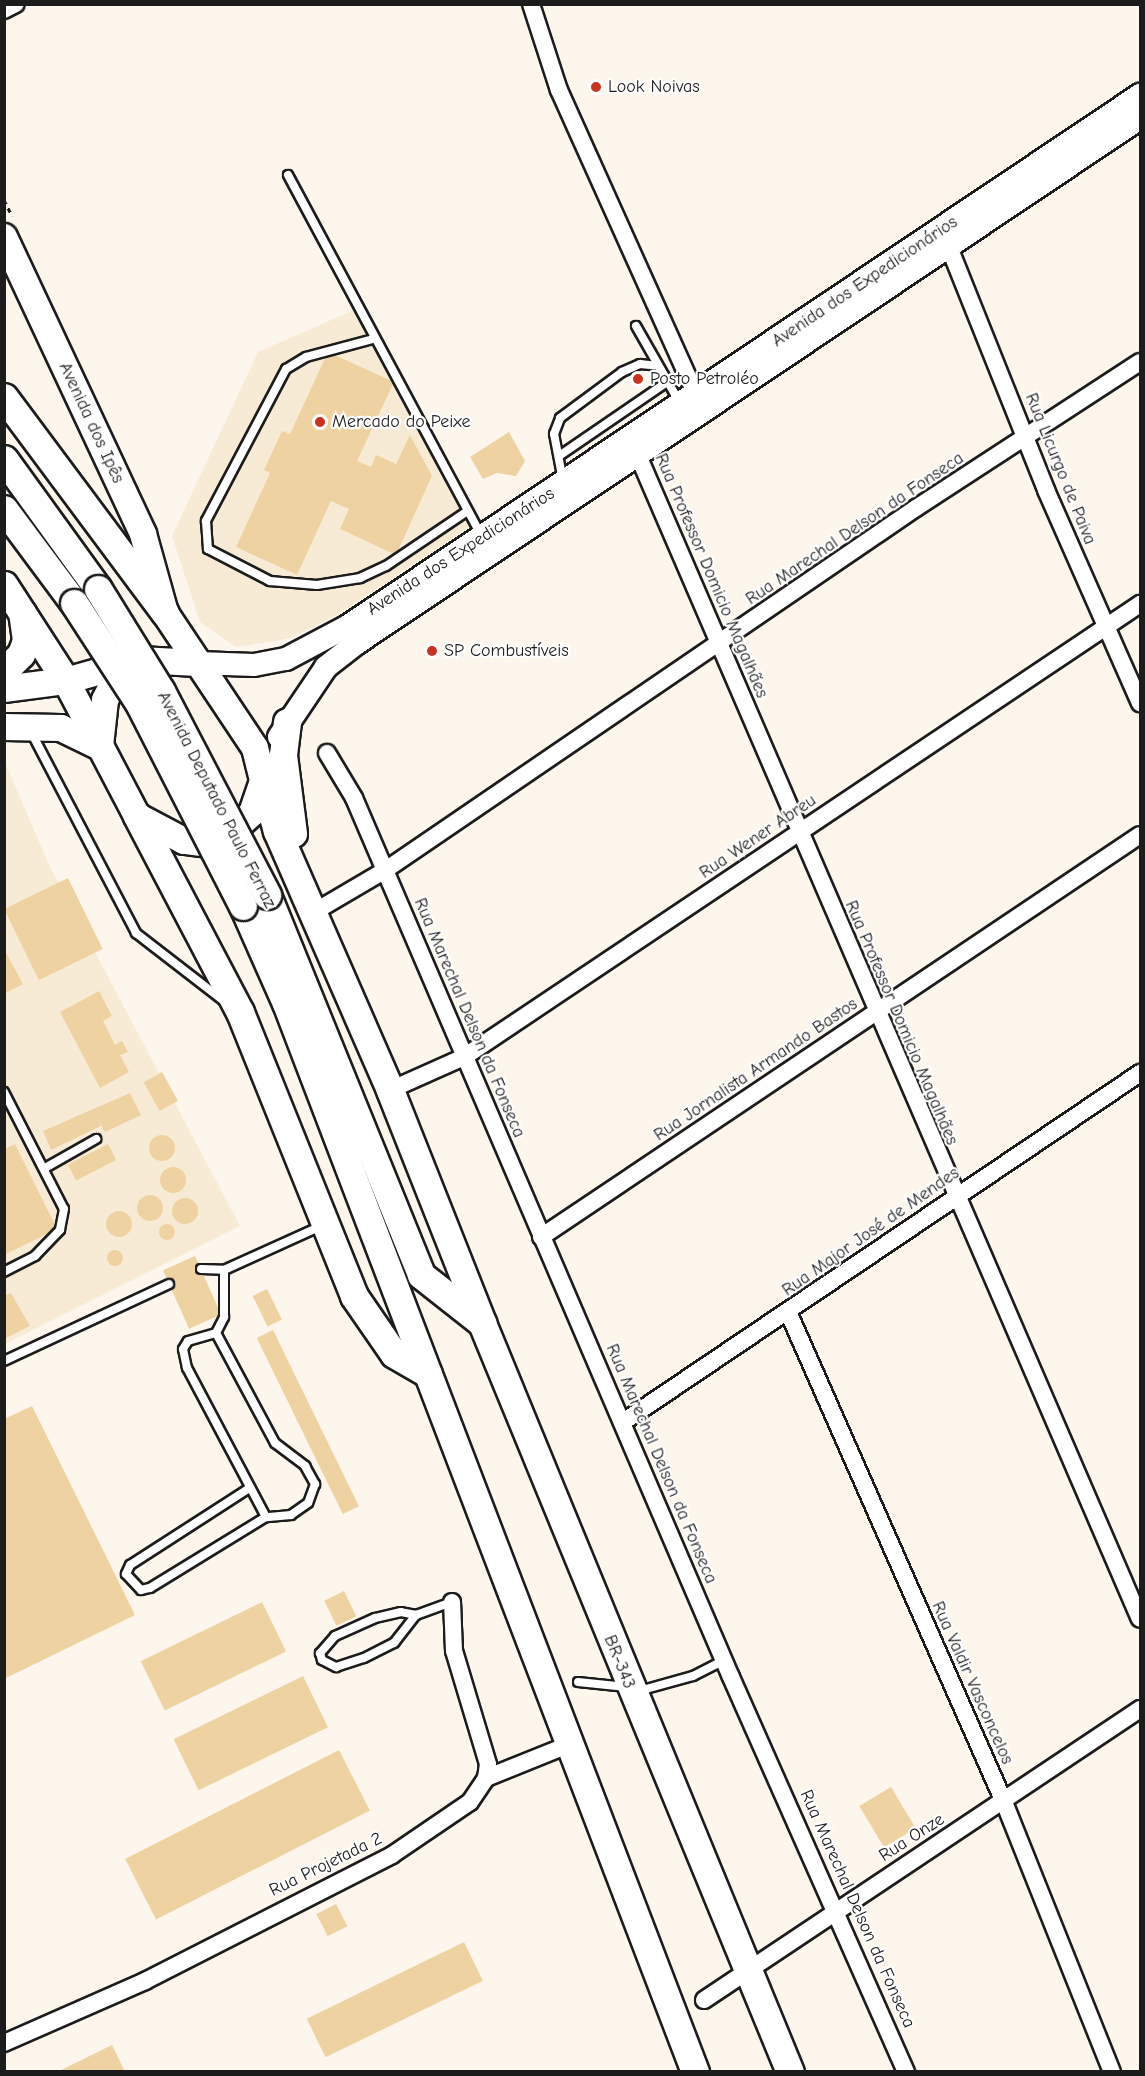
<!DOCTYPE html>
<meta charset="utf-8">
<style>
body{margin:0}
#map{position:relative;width:1145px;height:2076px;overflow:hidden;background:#fcf6ec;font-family:"Comic Neue",sans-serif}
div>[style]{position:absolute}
.built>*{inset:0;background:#f8ebd6}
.building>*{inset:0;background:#efd2a2;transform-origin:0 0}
.round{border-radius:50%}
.path>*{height:3px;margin-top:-1.5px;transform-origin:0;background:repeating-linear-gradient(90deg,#1c1c1c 0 4.5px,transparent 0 9px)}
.roads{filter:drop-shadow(2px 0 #1c1c1c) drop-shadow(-2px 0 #1c1c1c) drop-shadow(0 2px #1c1c1c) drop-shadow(0 -2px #1c1c1c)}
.service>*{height:8px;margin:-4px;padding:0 4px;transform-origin:4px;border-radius:4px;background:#fff}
.minor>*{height:16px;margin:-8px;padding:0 8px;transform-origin:8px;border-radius:8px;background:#fff}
.secondary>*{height:22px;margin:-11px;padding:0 11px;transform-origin:11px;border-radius:11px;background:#fff}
.primary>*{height:26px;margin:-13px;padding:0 13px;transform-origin:13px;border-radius:13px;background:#fff}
.trunk>*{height:27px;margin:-13.5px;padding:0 13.5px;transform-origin:13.5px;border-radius:13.5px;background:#fff}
.bridges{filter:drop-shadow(2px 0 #1c1c1c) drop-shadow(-2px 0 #1c1c1c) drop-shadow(0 2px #1c1c1c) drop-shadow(0 -2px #1c1c1c)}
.trunk-bridge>*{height:27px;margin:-13.5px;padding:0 13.5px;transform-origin:13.5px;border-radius:13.5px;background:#fff}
.dots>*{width:16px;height:16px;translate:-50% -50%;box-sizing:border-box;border:3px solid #fff;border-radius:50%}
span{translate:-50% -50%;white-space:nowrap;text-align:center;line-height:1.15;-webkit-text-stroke:4.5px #fff;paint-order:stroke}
.poi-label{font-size:18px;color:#1c1c1c}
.left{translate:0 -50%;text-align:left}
.street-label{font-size:18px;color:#1c1c1c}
.frame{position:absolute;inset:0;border:6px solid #1c1c1c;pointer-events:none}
</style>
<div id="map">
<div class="built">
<div style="clip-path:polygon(354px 310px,470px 527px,340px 613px,292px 638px,236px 647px,200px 622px,172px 536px,258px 352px)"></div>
<div style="clip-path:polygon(4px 760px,51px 869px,240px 1226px,5px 1344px)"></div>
</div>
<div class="building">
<div style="clip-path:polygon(328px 352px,394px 382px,357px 461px,371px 467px,376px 455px,396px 464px,410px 435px,432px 476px,396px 555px,340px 529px,349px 509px,331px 501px,297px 575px,236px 547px,270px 473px,264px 470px,282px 431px,290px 434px)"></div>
<div style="clip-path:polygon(509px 432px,525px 461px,516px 476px,497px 473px,483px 479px,470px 457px)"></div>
<div style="left:68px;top:878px;width:79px;height:71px;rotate:64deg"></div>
<div style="clip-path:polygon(4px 949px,23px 984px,4px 994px)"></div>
<div style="clip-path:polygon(99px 991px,112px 1016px,103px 1021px,115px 1045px,122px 1041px,128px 1052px,120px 1055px,129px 1072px,100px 1088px,60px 1012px)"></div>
<div style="left:162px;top:1072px;width:33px;height:21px;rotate:61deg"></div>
<div style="clip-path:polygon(130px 1093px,141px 1115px,105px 1132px,98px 1118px,101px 1126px,51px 1150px,43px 1131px)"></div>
<div class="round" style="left:149px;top:1135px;width:26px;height:26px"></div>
<div style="clip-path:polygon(15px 1144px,57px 1229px,4px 1255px,4px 1149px)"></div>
<div style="left:108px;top:1144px;width:18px;height:45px;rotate:63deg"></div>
<div class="round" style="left:160px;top:1167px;width:26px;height:26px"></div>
<div class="round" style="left:137px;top:1195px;width:26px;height:26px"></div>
<div class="round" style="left:172px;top:1198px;width:26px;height:26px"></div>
<div class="round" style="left:106px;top:1211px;width:26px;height:26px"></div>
<div class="round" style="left:159px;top:1224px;width:16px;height:16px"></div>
<div class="round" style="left:107px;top:1250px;width:16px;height:16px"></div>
<div style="left:195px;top:1256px;width:64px;height:35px;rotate:66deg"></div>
<div style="left:267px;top:1289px;width:34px;height:16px;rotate:64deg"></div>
<div style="clip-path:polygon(11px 1293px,30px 1326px,4px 1339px,4px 1296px)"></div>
<div style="left:273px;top:1330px;width:196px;height:18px;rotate:64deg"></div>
<div style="clip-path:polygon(32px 1406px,135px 1615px,4px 1679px,4px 1419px)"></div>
<div style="left:344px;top:1591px;width:28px;height:22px;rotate:64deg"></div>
<div style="left:262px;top:1602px;width:55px;height:135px;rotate:64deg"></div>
<div style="left:303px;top:1676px;width:57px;height:144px;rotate:64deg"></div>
<div style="left:339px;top:1750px;width:68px;height:240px;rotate:63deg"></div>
<div style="left:891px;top:1787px;width:48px;height:37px;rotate:59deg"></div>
<div style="left:336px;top:1904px;width:25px;height:22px;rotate:63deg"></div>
<div style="left:464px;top:1942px;width:43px;height:175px;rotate:64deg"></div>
<div style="clip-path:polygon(112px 2045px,125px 2072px,57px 2072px)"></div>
</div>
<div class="path">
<div style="left:4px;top:200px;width:18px;rotate:63deg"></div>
</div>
<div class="roads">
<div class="service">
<div style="left:288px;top:175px;width:411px;rotate:61.8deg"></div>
<div style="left:636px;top:326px;width:89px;rotate:60.3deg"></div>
<div style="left:373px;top:339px;width:69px;rotate:165deg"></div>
<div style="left:306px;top:357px;width:23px;rotate:149deg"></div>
<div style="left:286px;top:369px;width:172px;rotate:117.8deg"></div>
<div style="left:206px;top:521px;width:28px;rotate:86deg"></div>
<div style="left:208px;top:549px;width:70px;rotate:27.3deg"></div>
<div style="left:270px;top:581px;width:47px;rotate:4.9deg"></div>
<div style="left:317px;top:585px;width:44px;rotate:-9.2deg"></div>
<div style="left:360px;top:578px;width:29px;rotate:-25deg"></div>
<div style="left:386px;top:566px;width:97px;rotate:-34deg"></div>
<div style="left:559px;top:456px;width:131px;rotate:-34.4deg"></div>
<div style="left:563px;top:481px;width:48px;rotate:-100.8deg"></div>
<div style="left:554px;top:434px;width:17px;rotate:-69deg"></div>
<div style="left:560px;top:418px;width:77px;rotate:-36.6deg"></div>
<div style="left:622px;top:372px;width:20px;rotate:-24deg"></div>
<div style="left:640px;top:364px;width:18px;rotate:6deg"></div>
<div style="left:31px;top:732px;width:227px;rotate:62.4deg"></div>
<div style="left:136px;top:933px;width:111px;rotate:37.7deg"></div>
<div style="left:4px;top:1092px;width:131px;rotate:62.9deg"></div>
<div style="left:64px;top:1209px;width:21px;rotate:101deg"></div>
<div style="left:60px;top:1230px;width:36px;rotate:134deg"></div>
<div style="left:35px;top:1256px;width:35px;rotate:153deg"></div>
<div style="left:45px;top:1168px;width:59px;rotate:-29.6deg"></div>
<div style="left:201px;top:1269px;width:23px;rotate:2deg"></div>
<div style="left:224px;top:1270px;width:107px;rotate:-24.4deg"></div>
<div style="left:216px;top:1333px;width:125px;rotate:61.8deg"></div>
<div style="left:275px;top:1443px;width:38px;rotate:37deg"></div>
<div style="left:305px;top:1466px;width:21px;rotate:61deg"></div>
<div style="left:315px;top:1484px;width:20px;rotate:110deg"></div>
<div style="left:308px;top:1503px;width:21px;rotate:145deg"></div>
<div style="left:291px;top:1515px;width:25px;rotate:175deg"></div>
<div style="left:266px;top:1517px;width:169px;rotate:-117.9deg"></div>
<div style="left:187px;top:1368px;width:19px;rotate:-102deg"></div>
<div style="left:183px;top:1349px;width:9px;rotate:-58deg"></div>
<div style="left:188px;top:1341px;width:29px;rotate:-16deg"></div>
<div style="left:216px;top:1333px;width:18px;rotate:-63deg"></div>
<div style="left:224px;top:1317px;width:47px;rotate:-90deg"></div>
<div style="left:4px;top:1361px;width:182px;rotate:-25deg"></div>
<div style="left:248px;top:1489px;width:140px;rotate:147.2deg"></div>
<div style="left:130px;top:1565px;width:10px;rotate:114deg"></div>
<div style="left:126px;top:1574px;width:22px;rotate:47deg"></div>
<div style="left:141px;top:1590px;width:9px;rotate:-13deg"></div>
<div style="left:150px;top:1588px;width:136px;rotate:-31.5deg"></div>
<div style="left:416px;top:1615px;width:15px;rotate:-169deg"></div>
<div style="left:401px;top:1612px;width:27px;rotate:167deg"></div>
<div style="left:375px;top:1618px;width:44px;rotate:155.8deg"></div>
<div style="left:335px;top:1636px;width:23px;rotate:131deg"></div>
<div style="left:320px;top:1653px;width:7px;rotate:74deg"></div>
<div style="left:322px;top:1660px;width:16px;rotate:27deg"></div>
<div style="left:336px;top:1667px;width:29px;rotate:-18deg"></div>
<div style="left:364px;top:1658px;width:34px;rotate:-27deg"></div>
<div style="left:394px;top:1643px;width:36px;rotate:-52deg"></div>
<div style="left:416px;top:1615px;width:38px;rotate:-20deg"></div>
<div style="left:578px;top:1682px;width:68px;rotate:5.9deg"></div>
<div style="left:646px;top:1689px;width:49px;rotate:-15.5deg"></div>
<div style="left:693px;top:1676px;width:35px;rotate:-27deg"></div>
</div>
<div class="minor">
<div style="left:531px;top:4px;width:90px;rotate:72deg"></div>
<div style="left:559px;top:90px;width:341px;rotate:65.8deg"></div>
<div style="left:4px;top:10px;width:13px;rotate:-27deg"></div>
<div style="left:949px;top:247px;width:262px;rotate:68.2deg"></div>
<div style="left:1046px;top:490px;width:233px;rotate:66.2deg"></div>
<div style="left:634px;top:446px;width:1277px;rotate:66.67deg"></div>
<div style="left:327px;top:753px;width:52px;rotate:59deg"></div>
<div style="left:354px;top:798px;width:956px;rotate:66.79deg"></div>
<div style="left:731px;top:1677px;width:432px;rotate:66.1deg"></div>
<div style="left:314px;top:912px;width:81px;rotate:-30.4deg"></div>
<div style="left:384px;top:871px;width:644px;rotate:-34.31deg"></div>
<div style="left:916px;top:508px;width:267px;rotate:-33.1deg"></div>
<div style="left:390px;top:1090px;width:81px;rotate:-24deg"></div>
<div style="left:464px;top:1057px;width:814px;rotate:-33.83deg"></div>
<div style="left:541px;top:1237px;width:721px;rotate:-33.87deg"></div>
<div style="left:789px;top:1314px;width:533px;rotate:66.22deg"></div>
<div style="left:1004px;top:1802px;width:291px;rotate:68.2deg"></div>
<div style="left:623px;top:1422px;width:624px;rotate:-34.02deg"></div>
<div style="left:486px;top:1778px;width:88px;rotate:-21.9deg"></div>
<div style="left:704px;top:2000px;width:524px;rotate:-33.72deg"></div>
<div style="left:4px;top:2043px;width:154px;rotate:-23.7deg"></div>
<div style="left:145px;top:1981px;width:277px;rotate:-27deg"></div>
<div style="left:392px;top:1855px;width:94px;rotate:-34.2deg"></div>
<div style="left:470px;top:1802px;width:29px;rotate:-56deg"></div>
<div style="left:486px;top:1778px;width:14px;rotate:-82deg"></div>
<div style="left:488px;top:1764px;width:118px;rotate:-106.7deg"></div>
<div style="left:454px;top:1651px;width:49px;rotate:-92.3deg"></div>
</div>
<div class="secondary">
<div style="left:198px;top:663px;width:56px;rotate:2deg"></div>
<div style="left:254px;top:665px;width:33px;rotate:-11deg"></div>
<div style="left:286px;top:659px;width:70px;rotate:-28deg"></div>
<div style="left:348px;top:626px;width:954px;rotate:-33.84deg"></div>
<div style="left:279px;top:737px;width:84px;rotate:-56.1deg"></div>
<div style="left:326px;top:667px;width:39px;rotate:-38deg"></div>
<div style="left:357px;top:643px;width:943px;rotate:-33.84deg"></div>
</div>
<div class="primary">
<div style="left:4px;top:237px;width:328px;rotate:64.9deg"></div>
<div style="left:143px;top:534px;width:82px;rotate:74.4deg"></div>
<div style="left:165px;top:613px;width:162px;rotate:56.3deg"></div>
<div style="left:255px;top:748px;width:34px;rotate:76deg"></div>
<div style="left:263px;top:781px;width:34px;rotate:109deg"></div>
<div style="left:252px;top:813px;width:33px;rotate:137deg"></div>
<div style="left:228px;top:835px;width:21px;rotate:155deg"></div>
<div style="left:209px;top:844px;width:25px;rotate:-173deg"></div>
<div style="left:184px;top:841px;width:53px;rotate:-152deg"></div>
<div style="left:137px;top:816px;width:153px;rotate:-117.7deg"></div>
<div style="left:4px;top:689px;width:63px;rotate:-7.4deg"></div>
<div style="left:66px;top:681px;width:76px;rotate:-16deg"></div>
<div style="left:139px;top:660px;width:59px;rotate:2.9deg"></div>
<div style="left:4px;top:727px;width:57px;rotate:1deg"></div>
<div style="left:61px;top:728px;width:43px;rotate:26deg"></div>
<div style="left:100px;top:746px;width:46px;rotate:-83.8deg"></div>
<div style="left:105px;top:700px;width:38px;rotate:-63deg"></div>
</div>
<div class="trunk">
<div style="left:4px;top:397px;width:269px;rotate:53.3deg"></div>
<div style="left:4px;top:459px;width:160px;rotate:54.1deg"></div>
<div style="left:4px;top:509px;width:117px;rotate:53.3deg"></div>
<div style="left:4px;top:585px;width:114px;rotate:57.1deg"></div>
<div style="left:4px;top:671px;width:24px;rotate:-45deg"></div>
<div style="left:21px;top:654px;width:15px;rotate:-70deg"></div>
<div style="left:26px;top:640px;width:27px;rotate:-98deg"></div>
<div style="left:287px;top:722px;width:33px;rotate:97deg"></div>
<div style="left:283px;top:755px;width:79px;rotate:82.7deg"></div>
<div style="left:263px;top:781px;width:52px;rotate:74.4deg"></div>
<div style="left:277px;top:831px;width:283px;rotate:66.4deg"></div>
<div style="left:390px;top:1090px;width:250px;rotate:68.4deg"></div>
<div style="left:137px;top:816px;width:221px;rotate:62.3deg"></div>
<div style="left:240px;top:1012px;width:306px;rotate:68.1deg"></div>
<div style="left:354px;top:1296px;width:70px;rotate:55.4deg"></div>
<div style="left:394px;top:1354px;width:39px;rotate:30deg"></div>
<div style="left:267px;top:895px;width:410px;rotate:67.9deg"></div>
<div style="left:421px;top:1275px;width:78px;rotate:38.2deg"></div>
<div style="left:482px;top:1323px;width:810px;rotate:67.65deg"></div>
<div style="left:243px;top:906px;width:106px;rotate:66.1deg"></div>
<div style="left:286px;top:1003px;width:1145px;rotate:69.06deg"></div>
</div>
</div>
<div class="bridges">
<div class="trunk-bridge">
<div style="left:98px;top:589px;width:120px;rotate:58.3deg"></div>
<div style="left:161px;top:691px;width:230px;rotate:62.5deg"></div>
<div style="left:74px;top:603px;width:119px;rotate:57deg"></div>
<div style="left:139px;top:703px;width:228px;rotate:62.9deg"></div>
</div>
</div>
<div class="dots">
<div style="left:596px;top:87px;background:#c8321e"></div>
<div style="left:638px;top:379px;background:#c8321e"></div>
<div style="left:320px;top:422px;background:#c8321e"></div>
<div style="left:432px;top:651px;background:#c8321e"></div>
</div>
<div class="poi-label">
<span class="left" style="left:608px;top:87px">Look Noivas</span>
<span class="left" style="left:650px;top:379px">Posto Petroléo</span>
<span class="left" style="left:332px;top:422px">Mercado do Peixe</span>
<span class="left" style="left:444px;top:651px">SP Combustíveis</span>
</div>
<div class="street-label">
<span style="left:865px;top:282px;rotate:-34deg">Avenida dos Expedicionários</span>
<span style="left:91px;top:423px;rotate:65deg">Avenida dos Ipês</span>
<span style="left:1060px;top:469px;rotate:68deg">Rua Licurgo de Paiva</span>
<span style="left:855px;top:529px;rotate:-34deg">Rua Marechal Delson da Fonseca</span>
<span style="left:461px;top:552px;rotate:-33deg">Avenida dos Expedicionários</span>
<span style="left:711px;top:576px;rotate:67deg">Rua Professor Domicio Magalhães</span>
<span style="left:216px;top:800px;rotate:63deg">Avenida Deputado Paulo Ferraz</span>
<span style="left:758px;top:837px;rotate:-34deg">Rua Wener Abreu</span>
<span style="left:469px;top:1018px;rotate:67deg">Rua Marechal Delson da Fonseca</span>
<span style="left:901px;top:1023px;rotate:67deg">Rua Professor Domicio Magalhães</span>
<span style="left:756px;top:1070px;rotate:-34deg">Rua Jornalista Armando Bastos</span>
<span style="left:871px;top:1232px;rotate:-35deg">Rua Major José de Mendes</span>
<span style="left:661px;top:1464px;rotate:67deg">Rua Marechal Delson da Fonseca</span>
<span style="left:619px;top:1662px;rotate:68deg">BR-343</span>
<span style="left:972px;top:1683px;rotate:66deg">Rua Valdir Vasconcelos</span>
<span style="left:912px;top:1838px;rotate:-33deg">Rua Onze</span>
<span style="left:326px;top:1865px;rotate:-26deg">Rua Projetada 2</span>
<span style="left:857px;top:1909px;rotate:66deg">Rua Marechal Delson da Fonseca</span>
</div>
<div class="frame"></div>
</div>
